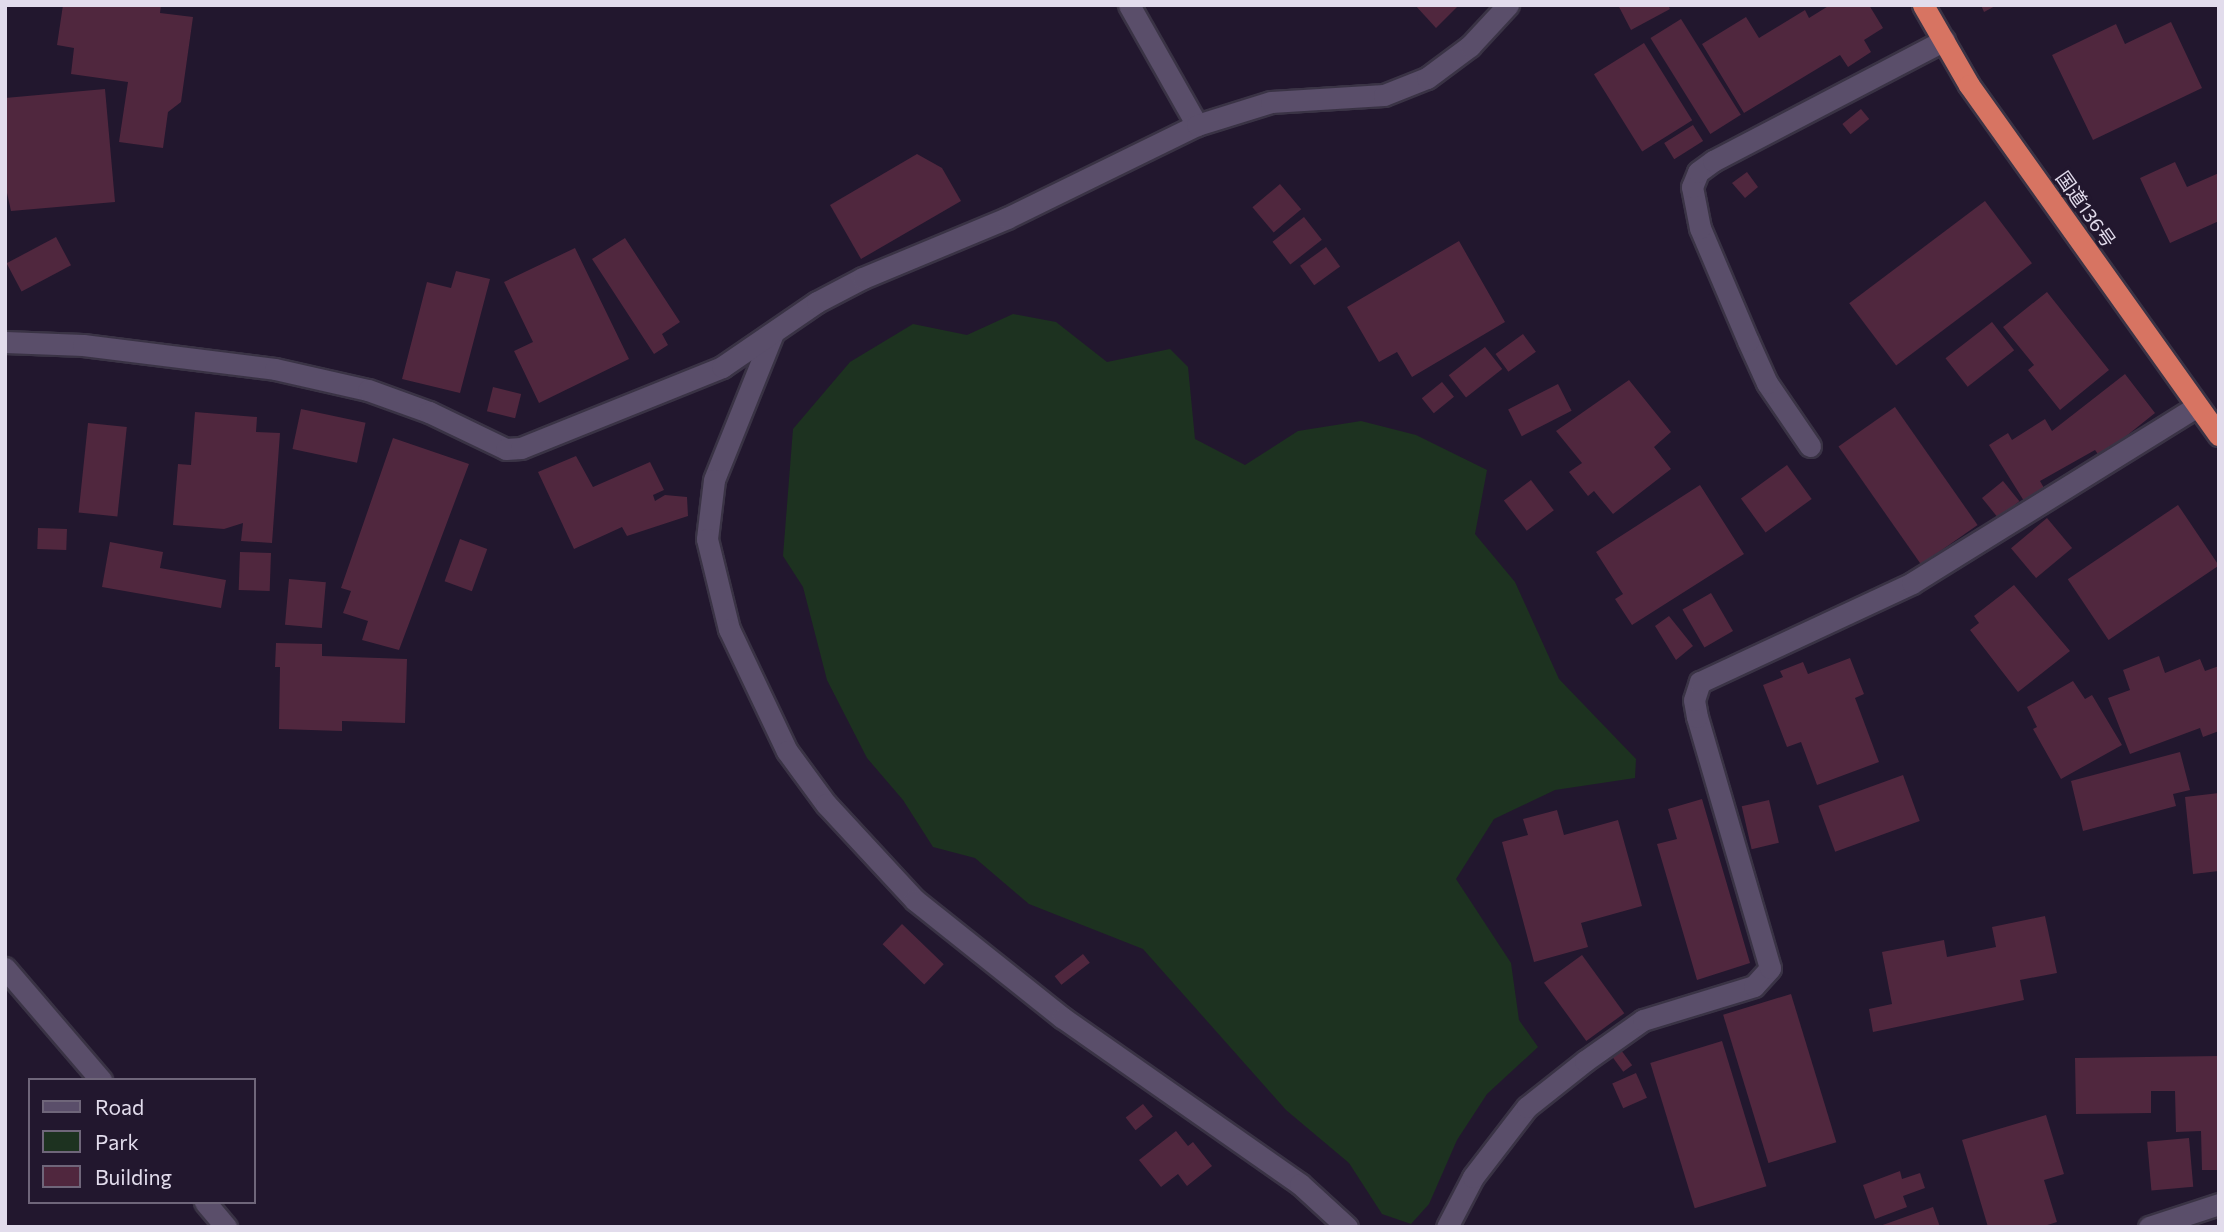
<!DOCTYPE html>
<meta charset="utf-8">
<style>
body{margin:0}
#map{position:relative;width:2224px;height:1232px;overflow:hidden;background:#22172e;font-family:Commissioner,"Noto Sans JP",sans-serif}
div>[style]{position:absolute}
.green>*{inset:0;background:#1d3220}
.building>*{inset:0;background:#50273e;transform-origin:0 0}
.roads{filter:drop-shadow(2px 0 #3a3345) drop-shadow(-2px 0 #3a3345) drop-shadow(0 2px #3a3345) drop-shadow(0 -2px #3a3345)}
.minor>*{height:21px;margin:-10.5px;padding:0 10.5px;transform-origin:10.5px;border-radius:10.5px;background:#5a4e6a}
.highway>*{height:21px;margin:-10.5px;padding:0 10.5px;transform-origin:10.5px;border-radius:10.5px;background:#d77462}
span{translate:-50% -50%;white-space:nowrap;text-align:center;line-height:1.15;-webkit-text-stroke:6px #22172e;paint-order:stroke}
.street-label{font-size:19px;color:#e2dcec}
.frame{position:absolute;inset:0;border:7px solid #e2dcec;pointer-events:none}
.legend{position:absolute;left:28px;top:1078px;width:228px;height:126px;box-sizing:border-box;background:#22172e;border:2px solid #6f667a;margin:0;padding:9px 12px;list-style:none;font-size:21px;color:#e2dcec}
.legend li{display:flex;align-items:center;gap:14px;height:35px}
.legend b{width:35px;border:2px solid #6f667a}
</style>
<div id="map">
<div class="green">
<div style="clip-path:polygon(1013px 314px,1056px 322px,1107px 362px,1170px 349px,1188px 367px,1195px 439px,1245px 465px,1298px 431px,1361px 421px,1416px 435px,1487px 470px,1475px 534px,1515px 582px,1559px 679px,1636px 759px,1635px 778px,1555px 790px,1494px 819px,1456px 879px,1511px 963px,1519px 1020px,1538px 1047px,1487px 1094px,1457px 1140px,1429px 1204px,1411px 1224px,1382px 1214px,1349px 1163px,1286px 1110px,1143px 949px,1029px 904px,975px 858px,933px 847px,903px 800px,867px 758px,827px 680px,803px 587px,783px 556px,793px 429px,850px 362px,913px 324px,967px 335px)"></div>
</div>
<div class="building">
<div style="clip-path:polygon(63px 5px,161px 5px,160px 13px,193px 17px,181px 102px,168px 112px,163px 148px,119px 142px,128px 82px,71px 74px,74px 48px,57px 45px)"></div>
<div style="clip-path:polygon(1415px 5px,1459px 5px,1436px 28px)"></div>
<div style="clip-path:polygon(1618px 5px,1668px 5px,1670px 9px,1631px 30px)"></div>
<div style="clip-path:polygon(1830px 5px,1869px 5px,1883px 28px,1864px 40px,1871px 52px,1848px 67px,1840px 55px,1744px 113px,1702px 44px,1746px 17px,1759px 38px,1805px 10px,1809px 18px)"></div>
<div style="clip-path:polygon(1981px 5px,1997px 5px,1984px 12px)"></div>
<div style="left:1681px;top:19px;width:113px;height:36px;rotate:58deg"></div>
<div style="clip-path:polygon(2171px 22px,2202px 88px,2093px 140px,2052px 55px,2116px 24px,2125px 44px)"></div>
<div style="left:1644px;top:43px;width:91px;height:59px;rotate:58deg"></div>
<div style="clip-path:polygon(105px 89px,115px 202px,11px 211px,5px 184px,5px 98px)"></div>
<div style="left:1861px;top:109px;width:13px;height:24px;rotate:51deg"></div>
<div style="left:1693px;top:125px;width:19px;height:34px;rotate:58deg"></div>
<div style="clip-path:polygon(917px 154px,942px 168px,961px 201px,861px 259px,830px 205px)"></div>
<div style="clip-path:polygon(2175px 162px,2187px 187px,2219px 173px,2219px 221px,2170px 243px,2140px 178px)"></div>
<div style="clip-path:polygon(1747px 172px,1758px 187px,1745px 198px,1732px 183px)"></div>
<div style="left:1280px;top:184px;width:33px;height:36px;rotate:50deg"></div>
<div style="left:1985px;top:201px;width:78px;height:170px;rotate:53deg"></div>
<div style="left:1304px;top:217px;width:29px;height:40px;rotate:52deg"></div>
<div style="left:56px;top:237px;width:32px;height:56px;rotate:62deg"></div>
<div style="clip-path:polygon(625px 238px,680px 322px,662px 334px,668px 345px,654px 354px,592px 259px)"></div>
<div style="clip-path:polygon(1459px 241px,1505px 322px,1412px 377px,1397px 352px,1379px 362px,1347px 307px)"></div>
<div style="left:1326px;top:247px;width:24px;height:32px;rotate:54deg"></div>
<div style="clip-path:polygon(575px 248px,629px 359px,539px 403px,514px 351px,533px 342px,504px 282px)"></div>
<div style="clip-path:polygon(456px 271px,490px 279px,460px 393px,402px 379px,427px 282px,451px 288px)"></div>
<div style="clip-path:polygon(2047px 292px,2109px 370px,2060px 410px,2028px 370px,2034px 365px,2003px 327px)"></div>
<div style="left:1992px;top:322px;width:36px;height:59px;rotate:52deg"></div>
<div style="left:1523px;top:334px;width:22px;height:34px;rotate:54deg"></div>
<div style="left:1485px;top:347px;width:28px;height:46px;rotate:52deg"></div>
<div style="clip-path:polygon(2125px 374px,2155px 413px,2100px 457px,2095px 450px,2040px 481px,2044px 488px,2024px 501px,1989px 445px,2008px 433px,2012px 440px,2045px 419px,2052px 431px)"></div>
<div style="clip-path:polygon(1629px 380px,1671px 432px,1654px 447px,1671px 469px,1613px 514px,1594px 491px,1588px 496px,1569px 472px,1582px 463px,1556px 431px)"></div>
<div style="left:1442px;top:382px;width:19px;height:26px;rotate:51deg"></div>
<div style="left:1558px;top:384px;width:30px;height:56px;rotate:63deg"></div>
<div style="left:493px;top:387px;width:29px;height:25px;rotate:14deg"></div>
<div style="left:1895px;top:407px;width:144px;height:69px;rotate:55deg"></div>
<div style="left:301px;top:409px;width:66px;height:41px;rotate:12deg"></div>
<div style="clip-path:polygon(195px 412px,257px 417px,256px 432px,280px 433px,272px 543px,241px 541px,243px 523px,224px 529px,173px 525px,178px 464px,191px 465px)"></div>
<div style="left:88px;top:423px;width:39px;height:90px;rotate:6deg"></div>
<div style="clip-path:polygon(393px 438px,469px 464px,399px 650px,362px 640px,368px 621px,343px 613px,351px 591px,341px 588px)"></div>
<div style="clip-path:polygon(576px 456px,593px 487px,650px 462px,664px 490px,653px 495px,655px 501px,665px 495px,687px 497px,688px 516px,627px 536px,622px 527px,574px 549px,538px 472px)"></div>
<div style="left:1787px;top:465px;width:42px;height:57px;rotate:54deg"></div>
<div style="left:1531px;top:480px;width:38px;height:34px;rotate:53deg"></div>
<div style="left:2003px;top:481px;width:26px;height:27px;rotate:51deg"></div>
<div style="clip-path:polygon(1700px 485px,1744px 554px,1632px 625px,1615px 599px,1623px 594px,1596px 552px)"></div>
<div style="left:2178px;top:505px;width:73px;height:133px;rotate:56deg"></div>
<div style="left:2047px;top:518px;width:39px;height:47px;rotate:50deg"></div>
<div style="left:38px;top:528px;width:29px;height:21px;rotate:2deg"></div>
<div style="left:460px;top:539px;width:29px;height:45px;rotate:20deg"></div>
<div style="clip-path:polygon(110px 542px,163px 552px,160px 568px,226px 580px,221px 608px,102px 587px)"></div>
<div style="left:240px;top:552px;width:31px;height:38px;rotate:2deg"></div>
<div style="left:289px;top:579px;width:37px;height:46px;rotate:5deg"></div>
<div style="clip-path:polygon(2014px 585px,2070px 651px,2018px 692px,1970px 630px,1979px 623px,1974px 616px)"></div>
<div style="left:1711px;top:593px;width:44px;height:33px;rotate:60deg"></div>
<div style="clip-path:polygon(1669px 616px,1693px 646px,1676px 660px,1655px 626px)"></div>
<div style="clip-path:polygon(276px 643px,322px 644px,322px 656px,407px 659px,405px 723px,342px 721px,342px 731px,279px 729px,280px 667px,275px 667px)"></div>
<div style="clip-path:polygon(2159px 656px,2165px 673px,2200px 659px,2205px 671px,2219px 666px,2219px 731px,2203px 737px,2200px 728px,2130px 754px,2108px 698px,2130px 690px,2123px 670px)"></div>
<div style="clip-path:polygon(1850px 658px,1864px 694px,1855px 698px,1879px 762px,1817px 785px,1801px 742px,1787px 747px,1763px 685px,1783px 677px,1780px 671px,1803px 662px,1808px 674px)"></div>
<div style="clip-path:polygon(2073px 681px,2085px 699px,2092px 695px,2122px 745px,2061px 779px,2033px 729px,2037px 727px,2027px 707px)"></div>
<div style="clip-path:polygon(2180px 752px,2190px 790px,2173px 794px,2176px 806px,2083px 831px,2071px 781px)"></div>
<div style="left:1903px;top:775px;width:49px;height:90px;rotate:70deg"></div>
<div style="clip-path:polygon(2219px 793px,2219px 871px,2193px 874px,2185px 797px)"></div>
<div style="clip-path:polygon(1702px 799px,1750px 963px,1697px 980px,1657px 844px,1677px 839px,1668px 809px)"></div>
<div style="left:1769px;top:800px;width:44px;height:28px;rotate:77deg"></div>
<div style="clip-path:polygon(1557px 810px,1564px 835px,1618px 820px,1642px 906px,1581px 923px,1588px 947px,1534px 962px,1502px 842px,1528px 835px,1523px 819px)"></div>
<div style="clip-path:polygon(2045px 916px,2057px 973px,2020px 980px,2024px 1000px,1873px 1032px,1869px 1009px,1892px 1004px,1882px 952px,1944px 940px,1947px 957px,1996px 947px,1992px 927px)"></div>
<div style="left:902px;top:924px;width:58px;height:28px;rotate:44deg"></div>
<div style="left:1083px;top:954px;width:11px;height:36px;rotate:52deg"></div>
<div style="left:1582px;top:955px;width:72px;height:47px;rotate:54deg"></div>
<div style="left:1791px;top:994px;width:155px;height:71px;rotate:73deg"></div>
<div style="left:1722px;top:1041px;width:152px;height:75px;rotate:73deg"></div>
<div style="left:1621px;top:1050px;width:19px;height:11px;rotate:54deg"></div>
<div style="clip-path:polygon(2219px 1056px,2219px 1170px,2202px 1170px,2201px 1131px,2176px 1132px,2175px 1091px,2151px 1091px,2151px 1113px,2076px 1114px,2075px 1058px)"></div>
<div style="left:1636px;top:1073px;width:27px;height:26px;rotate:66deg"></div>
<div style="left:1143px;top:1104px;width:16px;height:22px;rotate:52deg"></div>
<div style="clip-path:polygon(2046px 1115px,2064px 1174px,2044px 1180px,2057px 1222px,2041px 1227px,1988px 1227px,1962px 1140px)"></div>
<div style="clip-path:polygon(1176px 1131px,1188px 1146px,1193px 1142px,1212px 1166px,1187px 1186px,1178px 1174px,1161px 1187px,1139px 1160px)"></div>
<div style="left:2189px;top:1138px;width:49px;height:42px;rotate:85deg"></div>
<div style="clip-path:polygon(1900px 1171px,1902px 1179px,1920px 1173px,1925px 1188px,1903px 1196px,1907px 1207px,1875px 1219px,1863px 1185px)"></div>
<div style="clip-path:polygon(1933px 1207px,1940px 1227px,1880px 1227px,1880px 1226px)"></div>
</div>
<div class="roads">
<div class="minor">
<div style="left:1129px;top:5px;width:138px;rotate:60.5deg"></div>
<div style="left:773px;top:333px;width:158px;rotate:111.9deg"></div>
<div style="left:714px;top:480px;width:59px;rotate:96.8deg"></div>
<div style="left:707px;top:539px;width:93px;rotate:76.3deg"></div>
<div style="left:729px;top:629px;width:135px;rotate:64.6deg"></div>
<div style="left:787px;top:751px;width:66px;rotate:53.7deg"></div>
<div style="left:826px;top:804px;width:131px;rotate:47.2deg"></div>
<div style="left:915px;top:900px;width:189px;rotate:38.6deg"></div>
<div style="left:1063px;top:1018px;width:289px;rotate:35deg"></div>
<div style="left:1300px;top:1184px;width:64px;rotate:42.5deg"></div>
<div style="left:5px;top:342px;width:78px;rotate:2.2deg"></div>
<div style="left:83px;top:345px;width:193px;rotate:7.1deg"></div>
<div style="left:275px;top:369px;width:95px;rotate:12.7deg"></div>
<div style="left:368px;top:390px;width:65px;rotate:19.8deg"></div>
<div style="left:429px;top:412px;width:85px;rotate:25.7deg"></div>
<div style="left:506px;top:449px;width:15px;rotate:-4deg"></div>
<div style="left:521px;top:448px;width:217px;rotate:-21.9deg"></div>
<div style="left:722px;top:367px;width:115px;rotate:-34.4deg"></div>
<div style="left:817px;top:302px;width:52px;rotate:-27.6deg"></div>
<div style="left:863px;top:278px;width:156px;rotate:-22.6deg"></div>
<div style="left:1007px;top:218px;width:212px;rotate:-26.1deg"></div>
<div style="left:1197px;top:125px;width:77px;rotate:-17.3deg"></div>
<div style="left:1271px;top:102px;width:113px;rotate:-3.5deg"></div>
<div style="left:1384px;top:95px;width:46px;rotate:-21.6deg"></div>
<div style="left:1427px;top:78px;width:54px;rotate:-36.7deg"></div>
<div style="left:1470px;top:46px;width:56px;rotate:-47.2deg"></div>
<div style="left:1810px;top:446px;width:76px;rotate:-124.3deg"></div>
<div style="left:1767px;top:383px;width:46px;rotate:-114.3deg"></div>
<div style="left:1748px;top:341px;width:123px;rotate:-113deg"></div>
<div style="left:1700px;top:228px;width:42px;rotate:-101deg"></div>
<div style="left:1692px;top:187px;width:16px;rotate:-68deg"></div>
<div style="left:1698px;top:172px;width:19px;rotate:-36deg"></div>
<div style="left:1713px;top:161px;width:261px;rotate:-27.6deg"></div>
<div style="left:5px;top:968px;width:148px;rotate:49.4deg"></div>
<div style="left:205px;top:1202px;width:33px;rotate:50deg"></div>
<div style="left:1447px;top:1227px;width:56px;rotate:-62.5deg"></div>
<div style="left:1473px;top:1177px;width:88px;rotate:-52.4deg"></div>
<div style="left:1527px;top:1107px;width:74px;rotate:-38.4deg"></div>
<div style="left:1585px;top:1061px;width:71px;rotate:-35.3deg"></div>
<div style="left:1643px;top:1020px;width:116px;rotate:-17deg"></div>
<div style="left:1754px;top:986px;width:24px;rotate:-48deg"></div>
<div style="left:1770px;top:968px;width:261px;rotate:-106.2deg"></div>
<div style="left:1697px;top:717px;width:17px;rotate:-100deg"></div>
<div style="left:1694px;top:700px;width:19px;rotate:-72deg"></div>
<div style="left:1700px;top:682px;width:234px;rotate:-25deg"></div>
<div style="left:1912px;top:583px;width:336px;rotate:-31.8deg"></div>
<div style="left:2149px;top:1227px;width:74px;rotate:-18.2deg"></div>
</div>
<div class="highway">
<div style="left:1923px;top:5px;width:92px;rotate:60.1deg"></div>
<div style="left:1969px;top:85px;width:430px;rotate:54.5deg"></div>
</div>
</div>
<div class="street-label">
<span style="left:2086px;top:209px;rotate:55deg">国道136号</span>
</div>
<div class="frame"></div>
<ul class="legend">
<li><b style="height:9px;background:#5a4e6a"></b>Road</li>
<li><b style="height:19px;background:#1d3220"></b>Park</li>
<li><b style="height:19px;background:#50273e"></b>Building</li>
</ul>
</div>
